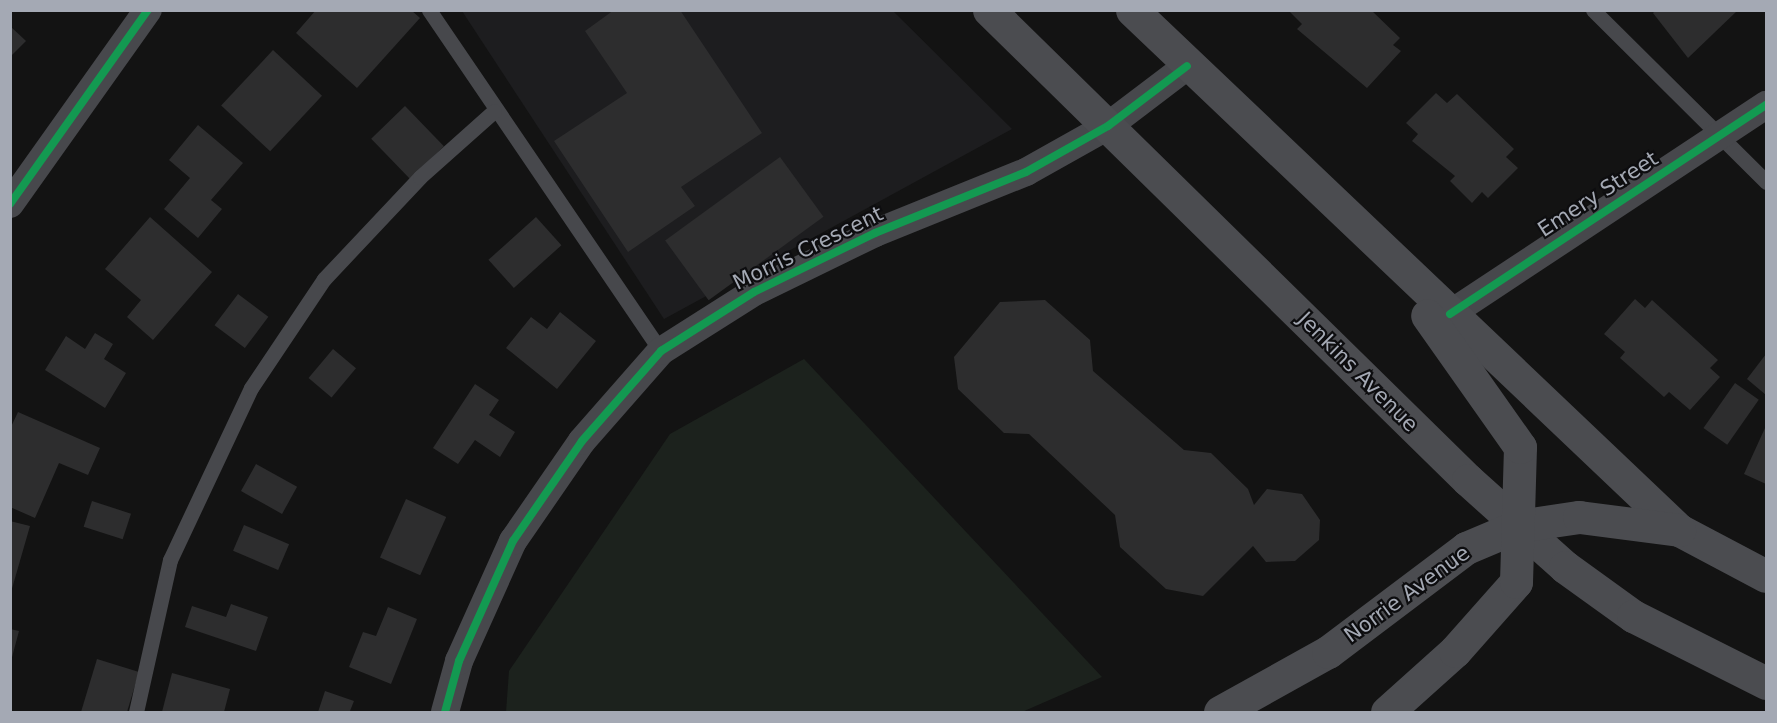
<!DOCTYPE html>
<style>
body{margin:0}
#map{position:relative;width:1777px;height:723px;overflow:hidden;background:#131313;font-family:"DejaVu Sans",sans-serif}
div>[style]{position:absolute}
.built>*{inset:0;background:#1d1d1f}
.green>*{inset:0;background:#1c221d}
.building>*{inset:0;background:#2d2d2e;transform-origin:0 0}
.lane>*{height:15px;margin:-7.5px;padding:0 7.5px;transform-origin:7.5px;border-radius:7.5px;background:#47484c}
.street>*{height:28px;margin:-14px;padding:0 14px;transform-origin:14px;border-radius:14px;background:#47484c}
.secondary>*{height:33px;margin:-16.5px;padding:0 16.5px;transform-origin:16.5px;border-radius:16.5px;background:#4b4c50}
.cycleway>*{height:8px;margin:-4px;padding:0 4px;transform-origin:4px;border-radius:4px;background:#139951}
span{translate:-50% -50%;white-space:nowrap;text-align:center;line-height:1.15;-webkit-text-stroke:4.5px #0d0d0f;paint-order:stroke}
.street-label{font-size:21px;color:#a4a9b4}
.frame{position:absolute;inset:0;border:12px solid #a4a9b4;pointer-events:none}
</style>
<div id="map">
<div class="built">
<div style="clip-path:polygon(462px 11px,893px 11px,1012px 129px,664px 319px)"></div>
</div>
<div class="green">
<div style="clip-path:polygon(804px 359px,1102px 677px,1022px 712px,506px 712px,509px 671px,670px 434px)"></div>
</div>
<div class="building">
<div style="clip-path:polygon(316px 10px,411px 10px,420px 18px,357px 88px,296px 33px)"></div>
<div style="clip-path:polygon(614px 10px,680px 10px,762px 133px,681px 187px,695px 206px,628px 252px,554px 141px,627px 93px,585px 31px)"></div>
<div style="clip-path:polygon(1288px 10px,1371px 10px,1400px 38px,1393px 45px,1401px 51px,1367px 88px,1297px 29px,1302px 24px)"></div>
<div style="clip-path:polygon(1656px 10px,1738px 10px,1688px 58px,1653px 13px)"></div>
<div style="clip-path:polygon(10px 26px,26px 41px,10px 57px)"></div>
<div style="left:273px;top:50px;width:67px;height:76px;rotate:43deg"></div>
<div style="clip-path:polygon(1436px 93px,1447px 103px,1457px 94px,1514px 149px,1506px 157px,1518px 168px,1488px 198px,1482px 192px,1472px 203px,1450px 181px,1455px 176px,1412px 141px,1418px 134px,1406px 123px)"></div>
<div style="left:405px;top:106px;width:56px;height:47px;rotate:46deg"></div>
<div style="clip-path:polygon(198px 125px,243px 163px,211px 200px,222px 209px,198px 238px,164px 209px,190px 178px,169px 160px)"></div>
<div style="left:780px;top:157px;width:74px;height:142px;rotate:54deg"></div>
<div style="clip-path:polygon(150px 217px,212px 272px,153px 340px,127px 317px,141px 300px,105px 269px)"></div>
<div style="left:536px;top:217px;width:38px;height:64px;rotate:48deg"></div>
<div style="left:238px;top:294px;width:38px;height:39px;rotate:37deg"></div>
<div style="clip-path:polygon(1635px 299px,1645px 308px,1652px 300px,1718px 360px,1710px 368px,1720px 377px,1690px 410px,1669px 392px,1664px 397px,1620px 358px,1625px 352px,1604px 334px)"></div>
<div style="clip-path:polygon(1045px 300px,1090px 340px,1093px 371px,1184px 450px,1211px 453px,1248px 489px,1254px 505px,1267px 489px,1302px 494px,1320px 520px,1319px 540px,1295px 561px,1266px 562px,1253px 546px,1203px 596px,1166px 589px,1120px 547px,1115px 515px,1029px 434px,1004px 433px,958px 389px,954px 357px,1000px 302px)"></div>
<div style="clip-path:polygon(560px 312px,596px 341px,557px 389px,506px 348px,531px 317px,547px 329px)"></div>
<div style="clip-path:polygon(95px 333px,113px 344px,104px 359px,126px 373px,105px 408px,45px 370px,66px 336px,85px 349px)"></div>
<div style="left:333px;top:349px;width:30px;height:38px;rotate:40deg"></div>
<div style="clip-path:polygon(1766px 354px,1766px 395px,1747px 379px)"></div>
<div style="left:1735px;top:383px;width:29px;height:55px;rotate:35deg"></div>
<div style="clip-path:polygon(475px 384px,499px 400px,489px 415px,515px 432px,500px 457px,475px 440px,458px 464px,433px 448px)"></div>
<div style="clip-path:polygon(18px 412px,100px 448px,88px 475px,59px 463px,35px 518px,10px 507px,10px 429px)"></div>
<div style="clip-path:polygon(1765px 428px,1766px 429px,1766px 484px,1744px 474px)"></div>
<div style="left:256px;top:464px;width:47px;height:31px;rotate:29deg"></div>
<div style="left:406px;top:499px;width:44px;height:64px;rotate:24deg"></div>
<div style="left:92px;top:501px;width:41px;height:27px;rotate:18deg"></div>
<div style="clip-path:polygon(10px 521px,30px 526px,11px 592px,10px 592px)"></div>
<div style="left:244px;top:525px;width:49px;height:28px;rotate:23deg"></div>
<div style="clip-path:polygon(231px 604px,268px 617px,256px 651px,185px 627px,192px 606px,226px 617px)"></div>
<div style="clip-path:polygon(388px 607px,417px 619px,391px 684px,349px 667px,363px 632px,376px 636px)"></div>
<div style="clip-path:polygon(10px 629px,19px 631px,11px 661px,10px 660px)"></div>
<div style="clip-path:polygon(97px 659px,139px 672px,127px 712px,81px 712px)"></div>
<div style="clip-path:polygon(172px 673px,230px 689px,224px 712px,162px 712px)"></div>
<div style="clip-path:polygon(325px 691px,354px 701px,350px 711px,355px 712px,318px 712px)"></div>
</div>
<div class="lane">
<div style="left:429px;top:10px;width:412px;rotate:55.8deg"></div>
<div style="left:1593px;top:10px;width:244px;rotate:44.8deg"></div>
<div style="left:136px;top:712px;width:156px;rotate:-77.4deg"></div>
<div style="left:170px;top:560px;width:190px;rotate:-64.8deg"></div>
<div style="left:251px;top:388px;width:131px;rotate:-56.2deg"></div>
<div style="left:324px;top:279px;width:140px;rotate:-46.7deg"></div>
<div style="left:420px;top:177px;width:99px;rotate:-41.7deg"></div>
</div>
<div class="street">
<div style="left:10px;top:204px;width:238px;rotate:-54.6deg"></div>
<div style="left:1450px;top:314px;width:379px;rotate:-33.5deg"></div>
<div style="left:445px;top:712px;width:53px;rotate:-74.6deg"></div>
<div style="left:459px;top:661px;width:132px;rotate:-65.8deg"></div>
<div style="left:513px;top:541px;width:121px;rotate:-55.4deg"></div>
<div style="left:582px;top:441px;width:120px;rotate:-48.7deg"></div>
<div style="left:661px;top:351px;width:110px;rotate:-32.4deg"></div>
<div style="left:754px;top:292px;width:135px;rotate:-26deg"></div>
<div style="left:875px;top:233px;width:163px;rotate:-22deg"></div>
<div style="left:1026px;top:172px;width:94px;rotate:-29.3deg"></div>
<div style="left:1108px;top:126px;width:99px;rotate:-37.2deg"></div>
</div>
<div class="secondary">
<div style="left:989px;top:10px;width:671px;rotate:44.46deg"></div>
<div style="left:1468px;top:480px;width:130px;rotate:41.9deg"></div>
<div style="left:1565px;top:567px;width:84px;rotate:35.8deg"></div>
<div style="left:1633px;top:616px;width:149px;rotate:26.7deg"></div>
<div style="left:1132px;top:10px;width:755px;rotate:43.55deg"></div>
<div style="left:1679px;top:530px;width:98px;rotate:27.9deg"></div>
<div style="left:1220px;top:712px;width:124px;rotate:-29.1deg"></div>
<div style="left:1328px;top:652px;width:173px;rotate:-37deg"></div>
<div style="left:1466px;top:548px;width:56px;rotate:-22.9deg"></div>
<div style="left:1518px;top:526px;width:62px;rotate:-8.4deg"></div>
<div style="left:1579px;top:517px;width:101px;rotate:7.4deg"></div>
<div style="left:1387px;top:712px;width:91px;rotate:-41.9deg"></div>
<div style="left:1455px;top:651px;width:92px;rotate:-48.5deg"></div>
<div style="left:1516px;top:582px;width:135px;rotate:-88.3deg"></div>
<div style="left:1520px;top:447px;width:161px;rotate:-125.2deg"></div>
</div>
<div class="cycleway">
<div style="left:10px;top:204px;width:238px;rotate:-54.6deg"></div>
<div style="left:1450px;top:314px;width:379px;rotate:-33.5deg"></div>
<div style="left:445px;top:712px;width:53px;rotate:-74.6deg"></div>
<div style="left:459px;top:661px;width:132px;rotate:-65.8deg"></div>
<div style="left:513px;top:541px;width:121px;rotate:-55.4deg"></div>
<div style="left:582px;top:441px;width:120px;rotate:-48.7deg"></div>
<div style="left:661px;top:351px;width:110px;rotate:-32.4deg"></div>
<div style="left:754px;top:292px;width:135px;rotate:-26deg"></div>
<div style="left:875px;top:233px;width:163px;rotate:-22deg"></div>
<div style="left:1026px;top:172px;width:94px;rotate:-29.3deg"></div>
<div style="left:1108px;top:126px;width:99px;rotate:-37.2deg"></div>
</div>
<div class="street-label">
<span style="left:1598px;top:194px;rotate:-33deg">Emery Street</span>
<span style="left:808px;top:248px;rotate:-26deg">Morris Crescent</span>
<span style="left:1358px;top:372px;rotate:45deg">Jenkins Avenue</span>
<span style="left:1407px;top:594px;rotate:-36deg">Norrie Avenue</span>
</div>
<div class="frame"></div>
</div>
